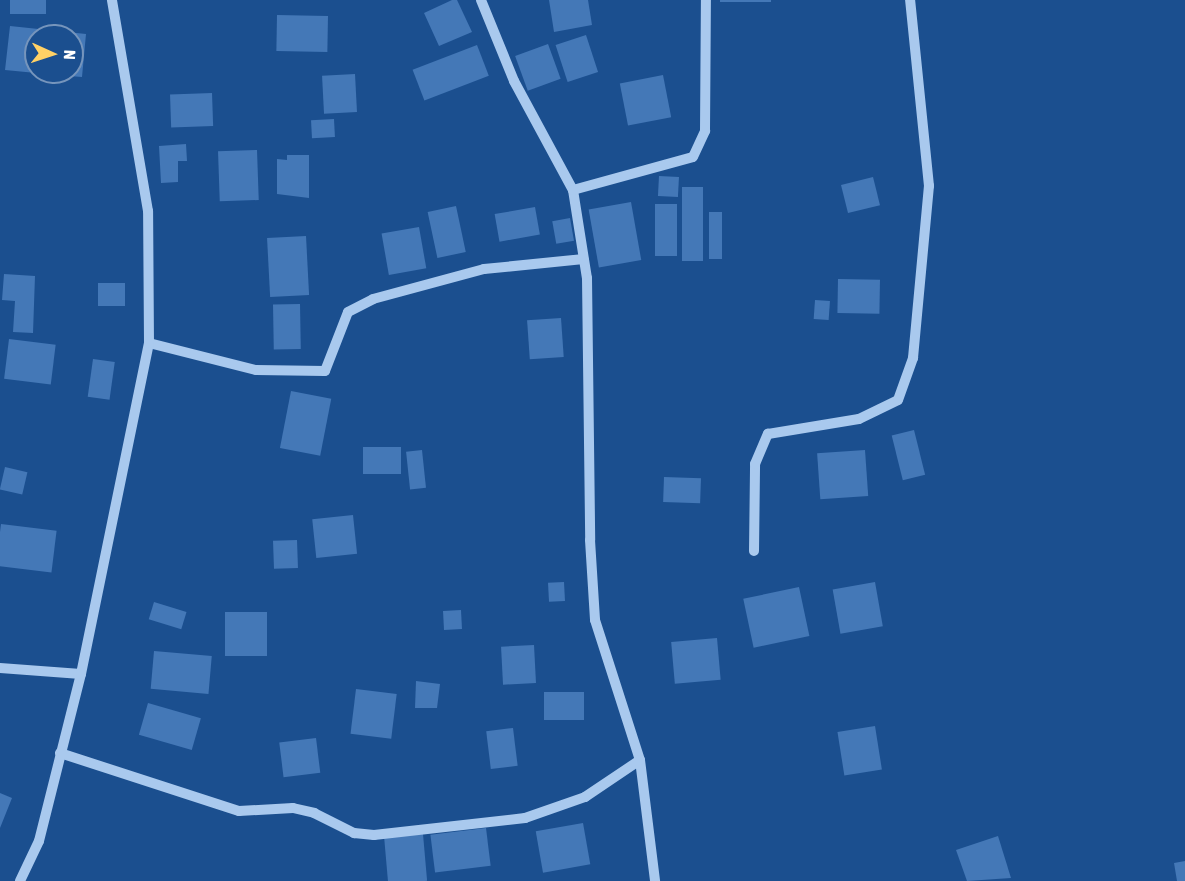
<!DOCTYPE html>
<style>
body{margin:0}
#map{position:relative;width:1185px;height:881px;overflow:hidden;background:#1b4f8f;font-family:"Asap Condensed",sans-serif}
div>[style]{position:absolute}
.building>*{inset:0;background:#4478b7;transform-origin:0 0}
.minor>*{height:10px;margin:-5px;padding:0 5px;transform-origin:5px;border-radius:5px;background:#a9c9ee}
span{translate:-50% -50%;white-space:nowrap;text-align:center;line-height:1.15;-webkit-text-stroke:4.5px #1b4f8f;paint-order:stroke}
.north{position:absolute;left:24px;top:24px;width:60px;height:60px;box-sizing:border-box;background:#1b4f8f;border:2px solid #7695bc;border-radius:50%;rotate:93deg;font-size:16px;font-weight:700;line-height:24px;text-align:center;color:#fff}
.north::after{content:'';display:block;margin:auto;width:21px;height:27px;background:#ffd166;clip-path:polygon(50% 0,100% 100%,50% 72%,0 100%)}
</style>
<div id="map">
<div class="building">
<div style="left:10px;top:0;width:36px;height:14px"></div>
<div style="clip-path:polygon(452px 0,457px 0,472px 32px,439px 46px,424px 13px)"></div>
<div style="clip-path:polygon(549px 0,588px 0,592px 25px,554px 32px)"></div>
<div style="left:720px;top:0;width:51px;height:2px"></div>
<div style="left:277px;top:15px;width:51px;height:36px;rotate:1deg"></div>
<div style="clip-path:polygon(10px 26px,86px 34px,82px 77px,43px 74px,72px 72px,72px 36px,36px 36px,36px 73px,5px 70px)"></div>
<div style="left:586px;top:35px;width:39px;height:32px;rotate:72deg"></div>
<div style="left:548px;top:44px;width:37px;height:35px;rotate:70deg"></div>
<div style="left:477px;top:45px;width:33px;height:69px;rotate:69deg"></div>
<div style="left:355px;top:74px;width:38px;height:33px;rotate:87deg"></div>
<div style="left:663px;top:75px;width:43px;height:44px;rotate:79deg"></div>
<div style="left:212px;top:93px;width:33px;height:42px;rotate:88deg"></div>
<div style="left:334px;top:119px;width:18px;height:23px;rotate:87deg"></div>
<div style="clip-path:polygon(186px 144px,187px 161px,178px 161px,178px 182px,161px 183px,159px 146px)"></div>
<div style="left:257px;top:150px;width:50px;height:39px;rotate:88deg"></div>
<div style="clip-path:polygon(287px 155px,309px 155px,309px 198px,277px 194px,277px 159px,287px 160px)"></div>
<div style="left:659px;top:176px;width:20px;height:20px;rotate:3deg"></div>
<div style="left:873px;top:177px;width:29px;height:33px;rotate:76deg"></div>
<div style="left:682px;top:187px;width:21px;height:74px"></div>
<div style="left:631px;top:202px;width:59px;height:43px;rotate:80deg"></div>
<div style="left:677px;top:204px;width:52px;height:22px;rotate:90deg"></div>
<div style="left:456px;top:206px;width:47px;height:29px;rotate:78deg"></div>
<div style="left:535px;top:207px;width:28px;height:41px;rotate:80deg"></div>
<div style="left:709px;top:212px;width:13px;height:47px"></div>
<div style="left:570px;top:218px;width:23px;height:18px;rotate:80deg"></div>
<div style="left:419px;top:227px;width:42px;height:38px;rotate:80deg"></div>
<div style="left:306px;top:236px;width:59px;height:39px;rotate:87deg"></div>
<div style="clip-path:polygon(4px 274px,35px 276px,33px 333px,13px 332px,15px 301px,2px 300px)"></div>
<div style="left:838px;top:279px;width:42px;height:34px;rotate:1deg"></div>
<div style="left:98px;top:283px;width:27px;height:23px"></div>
<div style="left:815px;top:300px;width:15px;height:19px;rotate:4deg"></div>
<div style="left:300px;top:304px;width:45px;height:27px;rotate:89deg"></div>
<div style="left:561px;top:318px;width:39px;height:34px;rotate:86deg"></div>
<div style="left:9px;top:339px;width:47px;height:40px;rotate:7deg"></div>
<div style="left:93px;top:359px;width:22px;height:38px;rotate:8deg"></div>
<div style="left:291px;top:391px;width:41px;height:58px;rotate:11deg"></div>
<div style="left:914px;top:430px;width:46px;height:23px;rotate:76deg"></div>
<div style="left:401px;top:447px;width:27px;height:38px;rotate:90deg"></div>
<div style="left:422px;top:450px;width:38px;height:16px;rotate:84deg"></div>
<div style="left:865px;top:450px;width:46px;height:48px;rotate:86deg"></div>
<div style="left:5px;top:467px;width:23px;height:23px;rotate:13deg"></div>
<div style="left:664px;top:477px;width:37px;height:25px;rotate:2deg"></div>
<div style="left:353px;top:515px;width:39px;height:41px;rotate:84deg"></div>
<div style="left:1px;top:524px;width:56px;height:42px;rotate:7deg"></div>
<div style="left:297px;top:540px;width:28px;height:24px;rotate:88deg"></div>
<div style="left:564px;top:582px;width:19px;height:16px;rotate:87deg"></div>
<div style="left:875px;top:582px;width:45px;height:43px;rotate:80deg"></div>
<div style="left:799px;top:587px;width:50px;height:57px;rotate:78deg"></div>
<div style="left:154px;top:602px;width:34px;height:18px;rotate:17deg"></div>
<div style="left:461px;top:610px;width:19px;height:18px;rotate:87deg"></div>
<div style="left:225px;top:612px;width:42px;height:44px"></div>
<div style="left:717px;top:638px;width:42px;height:46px;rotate:85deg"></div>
<div style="left:534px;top:645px;width:38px;height:33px;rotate:87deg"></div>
<div style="left:154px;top:651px;width:58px;height:38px;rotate:5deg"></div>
<div style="clip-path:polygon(416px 681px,440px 684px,437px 708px,415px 708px)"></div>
<div style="left:356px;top:689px;width:41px;height:45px;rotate:7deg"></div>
<div style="left:584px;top:692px;width:28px;height:40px;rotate:90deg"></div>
<div style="left:148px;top:703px;width:55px;height:33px;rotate:16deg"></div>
<div style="left:875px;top:726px;width:44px;height:38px;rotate:81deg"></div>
<div style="left:513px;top:728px;width:38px;height:27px;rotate:83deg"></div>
<div style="left:316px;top:738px;width:35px;height:37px;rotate:83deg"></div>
<div style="clip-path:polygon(0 793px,12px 798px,0 828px)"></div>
<div style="left:583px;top:823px;width:42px;height:48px;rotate:80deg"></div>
<div style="left:486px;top:828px;width:38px;height:56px;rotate:83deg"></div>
<div style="left:423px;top:834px;width:47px;height:39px;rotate:85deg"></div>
<div style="clip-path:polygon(998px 836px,1011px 878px,967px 881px,956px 850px)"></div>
<div style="clip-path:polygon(1185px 861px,1185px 881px,1177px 881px,1174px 863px)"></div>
</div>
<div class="minor">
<div style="left:481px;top:0;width:87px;rotate:67.8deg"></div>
<div style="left:514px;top:81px;width:124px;rotate:61.6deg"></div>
<div style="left:573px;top:190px;width:89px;rotate:81deg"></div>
<div style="left:587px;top:278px;width:262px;rotate:89.3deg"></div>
<div style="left:590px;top:540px;width:80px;rotate:86.4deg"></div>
<div style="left:595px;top:620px;width:147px;rotate:72.2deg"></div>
<div style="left:640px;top:760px;width:122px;rotate:82.9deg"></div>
<div style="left:573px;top:190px;width:124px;rotate:-15.4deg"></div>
<div style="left:693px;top:157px;width:29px;rotate:-65deg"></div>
<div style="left:705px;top:131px;width:131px;rotate:-89.6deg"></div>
<div style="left:149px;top:343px;width:110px;rotate:14.2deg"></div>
<div style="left:256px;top:370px;width:69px;rotate:0.8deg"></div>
<div style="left:325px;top:371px;width:63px;rotate:-68.7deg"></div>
<div style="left:348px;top:312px;width:28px;rotate:-27deg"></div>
<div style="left:373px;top:299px;width:115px;rotate:-15.1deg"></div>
<div style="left:484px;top:269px;width:100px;rotate:-5.7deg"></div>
<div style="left:754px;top:551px;width:87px;rotate:-89.3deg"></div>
<div style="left:755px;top:464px;width:33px;rotate:-67deg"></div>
<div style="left:768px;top:434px;width:92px;rotate:-9.4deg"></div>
<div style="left:859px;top:419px;width:43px;rotate:-26deg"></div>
<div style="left:898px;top:400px;width:45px;rotate:-70.3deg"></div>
<div style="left:913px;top:358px;width:173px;rotate:-84.7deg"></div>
<div style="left:929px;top:186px;width:187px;rotate:-95.8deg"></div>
<div style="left:0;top:668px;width:81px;rotate:4.2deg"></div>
<div style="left:60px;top:753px;width:188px;rotate:18deg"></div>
<div style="left:239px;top:811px;width:54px;rotate:-3.2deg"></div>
<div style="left:293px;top:808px;width:22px;rotate:13deg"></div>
<div style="left:314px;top:813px;width:45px;rotate:26.6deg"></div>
<div style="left:354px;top:833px;width:20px;rotate:6deg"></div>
<div style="left:374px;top:835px;width:152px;rotate:-6.4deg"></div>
<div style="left:525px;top:818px;width:64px;rotate:-19.3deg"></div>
<div style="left:585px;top:797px;width:66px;rotate:-33.9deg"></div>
<div style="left:20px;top:881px;width:44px;rotate:-64.6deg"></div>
<div style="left:39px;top:841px;width:172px;rotate:-75.9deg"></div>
<div style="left:81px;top:674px;width:338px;rotate:-78.4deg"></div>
<div style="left:149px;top:343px;width:132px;rotate:-90.4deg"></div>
<div style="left:148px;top:211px;width:214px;rotate:-99.7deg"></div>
</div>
<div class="north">N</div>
</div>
